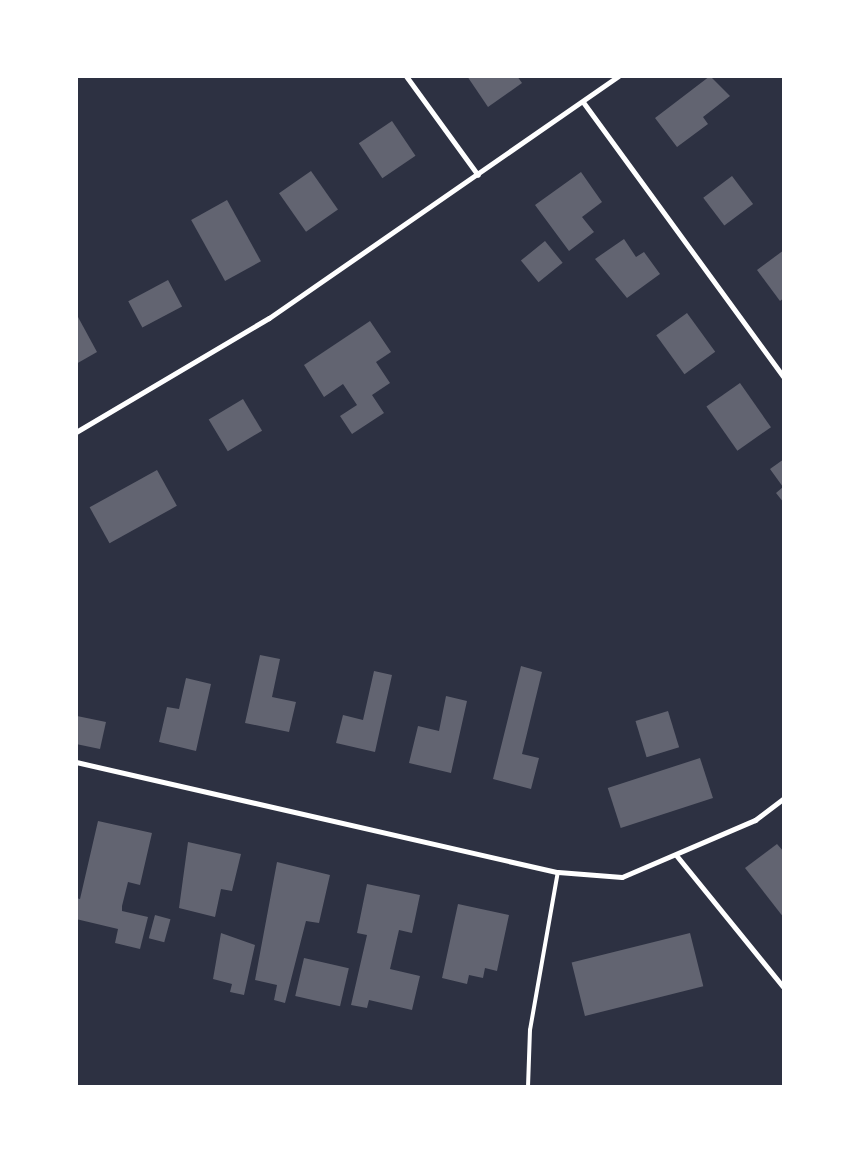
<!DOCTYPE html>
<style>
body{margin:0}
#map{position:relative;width:860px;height:1163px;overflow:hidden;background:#2d3142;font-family:Barlow,sans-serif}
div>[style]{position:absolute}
.building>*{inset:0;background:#626471;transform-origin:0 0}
.service>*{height:4px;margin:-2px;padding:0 2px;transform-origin:2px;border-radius:2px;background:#fff}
.minor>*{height:5px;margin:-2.5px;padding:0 2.5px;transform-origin:2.5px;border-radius:2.5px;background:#fff}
span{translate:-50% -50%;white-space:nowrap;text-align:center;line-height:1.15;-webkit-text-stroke:4.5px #fff;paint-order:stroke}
.frame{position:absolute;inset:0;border:78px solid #fff;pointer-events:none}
</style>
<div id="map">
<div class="building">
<div style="clip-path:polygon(467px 76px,517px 76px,522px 83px,488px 107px)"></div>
<div style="clip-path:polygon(710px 76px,730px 96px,703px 117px,708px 124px,677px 147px,655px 118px)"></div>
<div style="left:392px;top:121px;width:42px;height:40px;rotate:56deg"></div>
<div style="left:311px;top:171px;width:47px;height:39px;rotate:55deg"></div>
<div style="clip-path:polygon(581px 172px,602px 202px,582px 217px,594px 232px,569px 251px,535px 205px)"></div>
<div style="left:732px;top:176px;width:35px;height:36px;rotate:53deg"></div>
<div style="left:227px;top:200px;width:70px;height:41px;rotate:61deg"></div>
<div style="clip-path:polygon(624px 239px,636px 257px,644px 252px,660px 274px,627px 298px,595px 259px)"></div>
<div style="left:545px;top:241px;width:28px;height:31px;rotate:51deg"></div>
<div style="clip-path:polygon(784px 250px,784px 298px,780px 301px,757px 270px)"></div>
<div style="left:168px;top:280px;width:30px;height:45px;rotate:62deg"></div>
<div style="left:687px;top:313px;width:48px;height:38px;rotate:54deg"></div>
<div style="clip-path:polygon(78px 317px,97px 352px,76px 364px,76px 318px)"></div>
<div style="clip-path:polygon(370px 321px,391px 352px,376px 362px,390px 383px,372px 395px,384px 413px,352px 434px,340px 416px,357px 405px,343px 384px,324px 397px,304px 365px)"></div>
<div style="left:740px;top:383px;width:54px;height:41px;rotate:55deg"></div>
<div style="left:243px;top:399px;width:37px;height:40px;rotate:59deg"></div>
<div style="clip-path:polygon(784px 459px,784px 503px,776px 493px,783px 487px,770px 469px)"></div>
<div style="left:157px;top:470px;width:41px;height:77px;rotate:61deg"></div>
<div style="clip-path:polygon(260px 655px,280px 659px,272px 697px,296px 702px,289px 732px,245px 723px)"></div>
<div style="clip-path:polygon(521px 666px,542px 672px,522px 754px,539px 758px,531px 789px,493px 779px)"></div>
<div style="clip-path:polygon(374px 671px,392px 675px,375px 752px,336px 743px,343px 715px,363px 720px)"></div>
<div style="clip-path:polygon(186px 678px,211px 684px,196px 751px,159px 742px,167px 707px,179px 709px)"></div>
<div style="clip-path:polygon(446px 696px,467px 701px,451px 773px,409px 763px,418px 726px,439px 731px)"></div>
<div style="left:668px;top:711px;width:38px;height:34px;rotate:73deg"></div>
<div style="clip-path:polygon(77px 716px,106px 722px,100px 749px,76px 744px)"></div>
<div style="left:700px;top:758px;width:42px;height:97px;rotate:72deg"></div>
<div style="clip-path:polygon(98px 821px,152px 833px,140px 885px,128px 882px,122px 906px,122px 911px,148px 917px,140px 949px,115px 943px,118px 929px,76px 919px,76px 898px,80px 899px)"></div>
<div style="clip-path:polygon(188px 842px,241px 854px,232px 891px,221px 889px,215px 917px,179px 908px)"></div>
<div style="clip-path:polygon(777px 844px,784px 852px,784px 918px,745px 868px)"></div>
<div style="clip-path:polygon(277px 862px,330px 875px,319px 923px,306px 921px,285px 1003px,274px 1000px,277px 985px,255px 980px)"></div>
<div style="clip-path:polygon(367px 884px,420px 895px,412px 933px,399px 930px,390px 969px,420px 976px,412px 1010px,369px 1000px,367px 1008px,351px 1005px,367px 935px,357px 933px)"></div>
<div style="clip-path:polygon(458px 904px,509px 915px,497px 971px,485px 968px,483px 978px,469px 975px,467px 984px,442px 978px)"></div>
<div style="left:155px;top:915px;width:16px;height:24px;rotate:15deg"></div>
<div style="clip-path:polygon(221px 933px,255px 945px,244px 995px,230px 992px,232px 984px,213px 979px)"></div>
<div style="left:690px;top:933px;width:55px;height:122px;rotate:76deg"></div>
<div style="left:304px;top:958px;width:46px;height:39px;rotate:13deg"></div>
</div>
<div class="service">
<div style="left:528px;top:1087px;width:57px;rotate:-88deg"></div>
<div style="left:530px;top:1030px;width:160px;rotate:-80deg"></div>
</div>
<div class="minor">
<div style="left:406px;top:76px;width:122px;rotate:54deg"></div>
<div style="left:583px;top:102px;width:341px;rotate:53.9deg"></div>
<div style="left:76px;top:432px;width:224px;rotate:-30.6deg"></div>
<div style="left:269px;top:318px;width:425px;rotate:-34.7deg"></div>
<div style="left:76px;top:762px;width:494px;rotate:12.9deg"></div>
<div style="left:558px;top:872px;width:64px;rotate:4.5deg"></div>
<div style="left:622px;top:877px;width:145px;rotate:-23.2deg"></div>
<div style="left:755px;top:820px;width:36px;rotate:-37deg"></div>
<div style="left:676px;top:855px;width:171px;rotate:50.9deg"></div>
</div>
<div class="frame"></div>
</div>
